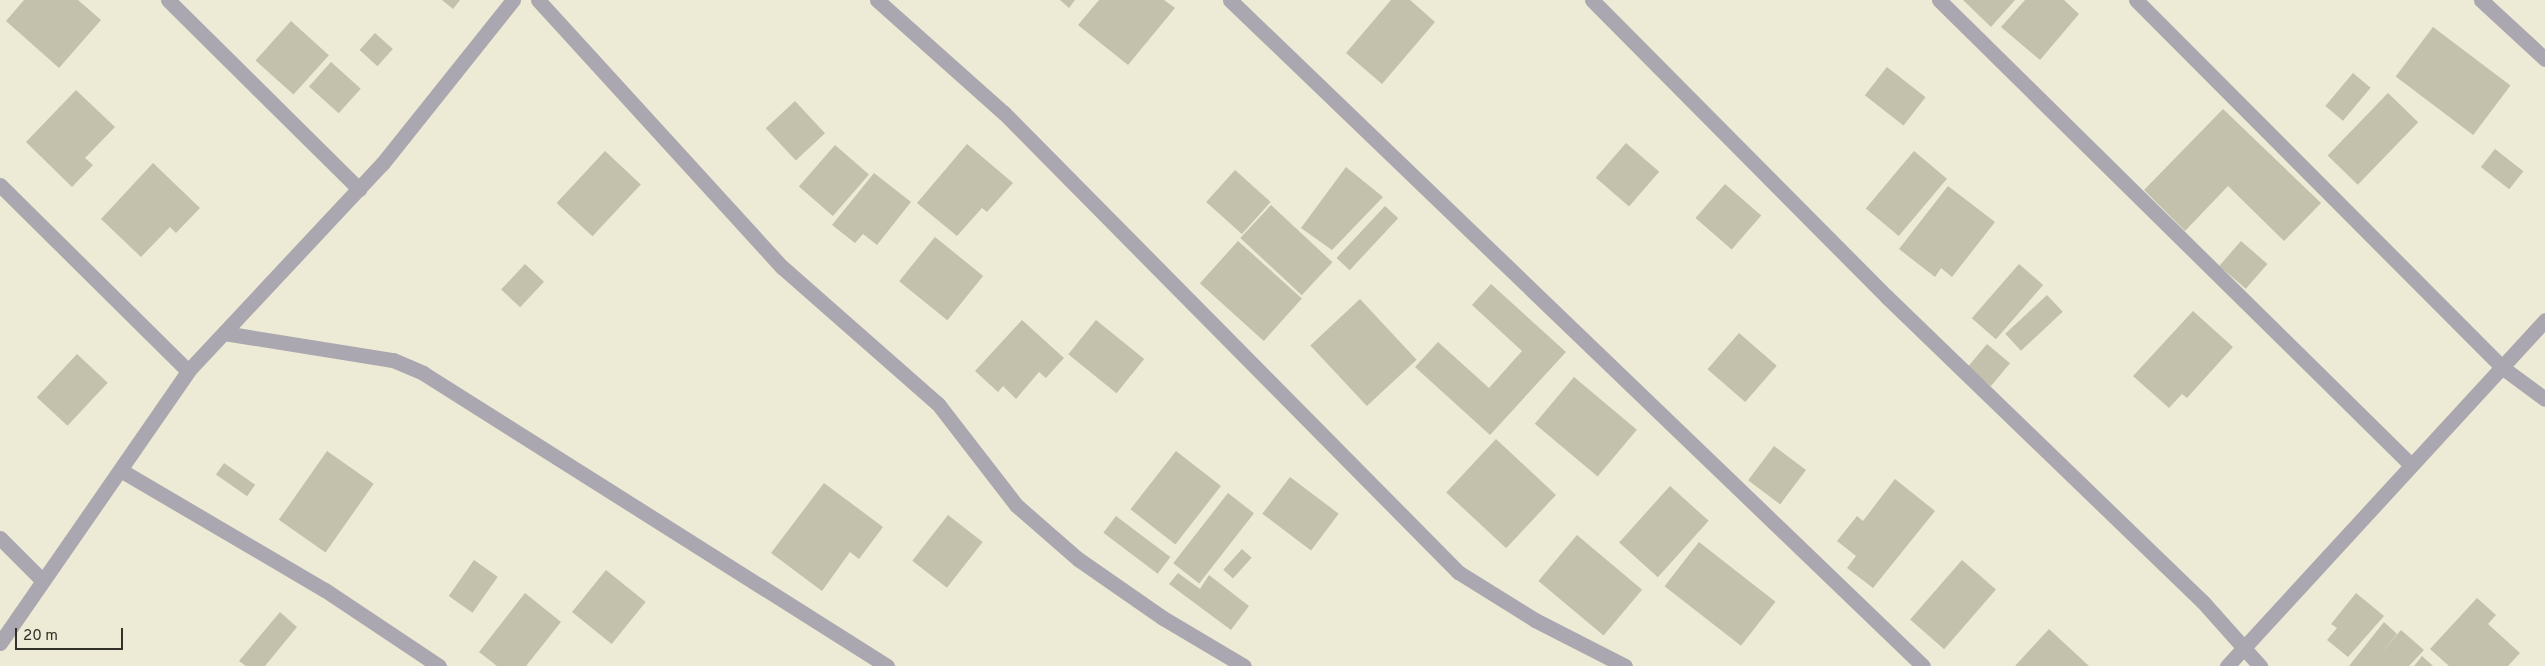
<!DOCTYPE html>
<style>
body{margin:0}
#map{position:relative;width:2545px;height:666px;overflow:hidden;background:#edebd5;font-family:Overpass,sans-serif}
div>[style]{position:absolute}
.building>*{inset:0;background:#c3c0ab;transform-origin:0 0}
.street>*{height:15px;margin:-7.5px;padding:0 7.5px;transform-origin:7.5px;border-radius:7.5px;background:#aba7b0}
span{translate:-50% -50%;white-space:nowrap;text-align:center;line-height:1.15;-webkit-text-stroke:4px #edebd5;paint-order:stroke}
.scale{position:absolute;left:15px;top:628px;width:108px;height:22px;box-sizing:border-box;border:2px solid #323129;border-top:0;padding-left:6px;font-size:15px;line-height:18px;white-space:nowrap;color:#323129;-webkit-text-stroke:4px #edebd5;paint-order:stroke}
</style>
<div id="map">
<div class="building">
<div style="clip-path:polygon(24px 0,78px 0,101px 20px,59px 68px,6px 21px)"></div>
<div style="clip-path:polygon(442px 0,460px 0,453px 9px)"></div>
<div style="clip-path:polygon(1060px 0,1075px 0,1069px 8px)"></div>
<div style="clip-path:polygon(1099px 0,1164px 0,1175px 8px,1128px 65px,1078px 25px)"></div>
<div style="clip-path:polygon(1391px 0,1410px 0,1435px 22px,1382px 84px,1346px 53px)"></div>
<div style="clip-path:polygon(1963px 0,2015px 0,1991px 27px)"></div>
<div style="clip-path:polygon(2025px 0,2064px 0,2079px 14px,2040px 60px,2001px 27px)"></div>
<div style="left:291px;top:21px;width:51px;height:53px;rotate:42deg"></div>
<div style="left:2433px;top:27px;width:97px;height:62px;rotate:37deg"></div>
<div style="left:375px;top:33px;width:24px;height:23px;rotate:42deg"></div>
<div style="left:331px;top:62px;width:40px;height:33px;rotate:42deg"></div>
<div style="left:1887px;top:67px;width:49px;height:36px;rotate:38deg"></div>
<div style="left:2353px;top:73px;width:23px;height:43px;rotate:40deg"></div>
<div style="clip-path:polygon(76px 90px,115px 127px,85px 158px,93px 165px,72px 187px,26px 142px)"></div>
<div style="left:2388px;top:93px;width:42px;height:87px;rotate:44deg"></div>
<div style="left:795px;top:101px;width:44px;height:40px;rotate:47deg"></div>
<div style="clip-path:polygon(2223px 109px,2321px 203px,2284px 241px,2228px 186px,2185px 231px,2144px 190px)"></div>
<div style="left:1626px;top:143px;width:44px;height:46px;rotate:41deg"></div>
<div style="clip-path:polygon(967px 144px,1013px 183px,987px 212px,982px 208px,957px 236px,917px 203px)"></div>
<div style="left:835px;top:145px;width:45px;height:55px;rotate:41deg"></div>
<div style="left:2495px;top:149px;width:36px;height:23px;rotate:38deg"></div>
<div style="left:605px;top:151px;width:49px;height:71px;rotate:43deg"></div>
<div style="left:1914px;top:151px;width:43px;height:75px;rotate:40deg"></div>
<div style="clip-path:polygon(153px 163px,200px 208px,176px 233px,170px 227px,141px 257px,101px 219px)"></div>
<div style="clip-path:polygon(1346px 167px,1383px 197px,1332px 250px,1301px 228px)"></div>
<div style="left:1235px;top:170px;width:48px;height:43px;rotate:42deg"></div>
<div style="clip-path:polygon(874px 173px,911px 202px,877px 245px,863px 234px,855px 243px,832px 225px)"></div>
<div style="left:1725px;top:184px;width:48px;height:45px;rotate:41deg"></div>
<div style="clip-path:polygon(1948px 186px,1995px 222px,1952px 277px,1941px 268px,1935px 277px,1899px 249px)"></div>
<div style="left:1271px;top:205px;width:84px;height:45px;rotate:43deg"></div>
<div style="left:1385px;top:206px;width:18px;height:71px;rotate:43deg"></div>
<div style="left:935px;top:237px;width:62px;height:57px;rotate:39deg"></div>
<div style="left:1238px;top:241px;width:86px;height:57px;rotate:42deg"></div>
<div style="left:2241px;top:241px;width:35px;height:33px;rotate:41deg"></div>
<div style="left:525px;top:264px;width:26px;height:35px;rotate:43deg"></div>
<div style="left:2019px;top:264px;width:32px;height:72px;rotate:41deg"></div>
<div style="clip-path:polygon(1491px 284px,1566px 352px,1490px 435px,1415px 367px,1438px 342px,1489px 388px,1522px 351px,1472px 305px)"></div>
<div style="left:2047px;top:295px;width:23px;height:57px;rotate:47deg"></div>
<div style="left:1360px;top:299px;width:83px;height:68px;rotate:47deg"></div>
<div style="clip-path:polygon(2193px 311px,2233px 347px,2187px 398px,2182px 394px,2169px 408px,2133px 376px)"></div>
<div style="clip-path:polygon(1022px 320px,1064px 358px,1046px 378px,1039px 372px,1016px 399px,1003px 386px,998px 392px,975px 371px)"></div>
<div style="left:1096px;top:320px;width:62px;height:44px;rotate:39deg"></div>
<div style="left:1739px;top:333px;width:50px;height:48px;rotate:41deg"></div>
<div style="left:1987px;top:344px;width:30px;height:30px;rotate:40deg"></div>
<div style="left:77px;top:354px;width:42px;height:59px;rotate:43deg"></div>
<div style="left:1574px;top:377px;width:82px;height:61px;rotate:40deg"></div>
<div style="left:1496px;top:439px;width:82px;height:73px;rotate:43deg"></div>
<div style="left:1774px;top:446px;width:40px;height:43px;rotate:37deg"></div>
<div style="left:327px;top:451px;width:57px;height:84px;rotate:35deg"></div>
<div style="left:1176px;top:451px;width:57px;height:74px;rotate:38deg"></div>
<div style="left:224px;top:463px;width:38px;height:14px;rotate:35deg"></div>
<div style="left:1290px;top:477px;width:61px;height:46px;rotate:37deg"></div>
<div style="clip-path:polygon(1895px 479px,1935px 511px,1873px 588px,1847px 568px,1856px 556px,1837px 541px,1857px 516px,1863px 521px)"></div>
<div style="clip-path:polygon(824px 483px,883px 527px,859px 559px,850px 552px,822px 591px,771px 553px)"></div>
<div style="left:1670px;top:486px;width:52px;height:76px;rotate:42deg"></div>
<div style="left:1228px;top:493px;width:33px;height:89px;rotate:38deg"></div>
<div style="left:948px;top:515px;width:44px;height:58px;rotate:38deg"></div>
<div style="left:1116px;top:516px;width:68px;height:21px;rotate:37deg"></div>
<div style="left:1577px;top:535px;width:85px;height:60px;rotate:40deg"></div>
<div style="left:1699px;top:542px;width:97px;height:56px;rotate:38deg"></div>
<div style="left:1242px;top:549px;width:13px;height:28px;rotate:42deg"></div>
<div style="left:474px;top:560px;width:29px;height:44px;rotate:35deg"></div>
<div style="left:1962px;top:560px;width:45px;height:79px;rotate:41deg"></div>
<div style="left:606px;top:570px;width:51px;height:54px;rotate:39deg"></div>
<div style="clip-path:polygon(1178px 573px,1200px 589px,1209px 575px,1249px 606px,1231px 630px,1169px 584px)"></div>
<div style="clip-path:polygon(525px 593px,561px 622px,526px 666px,497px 666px,479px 652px)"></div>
<div style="clip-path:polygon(2356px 593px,2384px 616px,2348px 657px,2327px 640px,2337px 628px,2331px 624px)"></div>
<div style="clip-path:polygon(2477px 598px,2496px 615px,2488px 624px,2520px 653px,2508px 666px,2449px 666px,2430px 649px)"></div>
<div style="clip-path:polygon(280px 612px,297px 627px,265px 666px,246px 666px,239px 661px)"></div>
<div style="clip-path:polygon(2384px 622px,2397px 634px,2379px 656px,2401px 630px,2424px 650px,2409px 666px,2349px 666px)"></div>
<div style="clip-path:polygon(2049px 629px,2089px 666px,2015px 666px)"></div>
<div style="clip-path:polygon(2422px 656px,2433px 666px,2414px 666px)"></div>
</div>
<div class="street">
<div style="left:168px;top:0;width:269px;rotate:44.7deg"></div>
<div style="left:538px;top:0;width:362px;rotate:47.6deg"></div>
<div style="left:782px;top:267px;width:208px;rotate:41.3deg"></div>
<div style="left:938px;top:404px;width:128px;rotate:52.3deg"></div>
<div style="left:1016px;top:505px;width:82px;rotate:41.1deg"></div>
<div style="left:1078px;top:559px;width:103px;rotate:34.8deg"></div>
<div style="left:1163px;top:618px;width:94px;rotate:30.7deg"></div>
<div style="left:877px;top:0;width:170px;rotate:41.7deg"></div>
<div style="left:1004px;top:113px;width:646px;rotate:45.31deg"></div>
<div style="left:1458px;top:572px;width:91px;rotate:31.9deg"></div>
<div style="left:1535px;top:620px;width:101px;rotate:27.1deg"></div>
<div style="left:1230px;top:0;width:961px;rotate:43.86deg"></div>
<div style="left:1592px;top:0;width:419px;rotate:45.2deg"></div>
<div style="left:1887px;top:297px;width:439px;rotate:44deg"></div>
<div style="left:2203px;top:602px;width:86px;rotate:48.3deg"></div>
<div style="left:1939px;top:0;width:661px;rotate:44.57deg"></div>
<div style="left:2136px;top:0;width:520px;rotate:45.08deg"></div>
<div style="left:2503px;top:368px;width:52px;rotate:36.4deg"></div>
<div style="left:2481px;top:0;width:87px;rotate:42.7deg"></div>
<div style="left:0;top:185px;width:264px;rotate:44.7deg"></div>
<div style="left:224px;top:333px;width:171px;rotate:9.1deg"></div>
<div style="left:393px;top:360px;width:33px;rotate:23deg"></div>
<div style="left:423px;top:373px;width:549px;rotate:32.27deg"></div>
<div style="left:122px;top:471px;width:235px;rotate:30.4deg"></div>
<div style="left:325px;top:590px;width:137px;rotate:33.7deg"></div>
<div style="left:0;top:538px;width:59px;rotate:45deg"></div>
<div style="left:0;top:643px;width:331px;rotate:-55.3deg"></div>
<div style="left:188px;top:371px;width:284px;rotate:-46.9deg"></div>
<div style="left:382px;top:164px;width:210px;rotate:-51.4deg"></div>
<div style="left:2227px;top:666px;width:470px;rotate:-47.4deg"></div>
</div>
<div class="scale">20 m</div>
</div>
